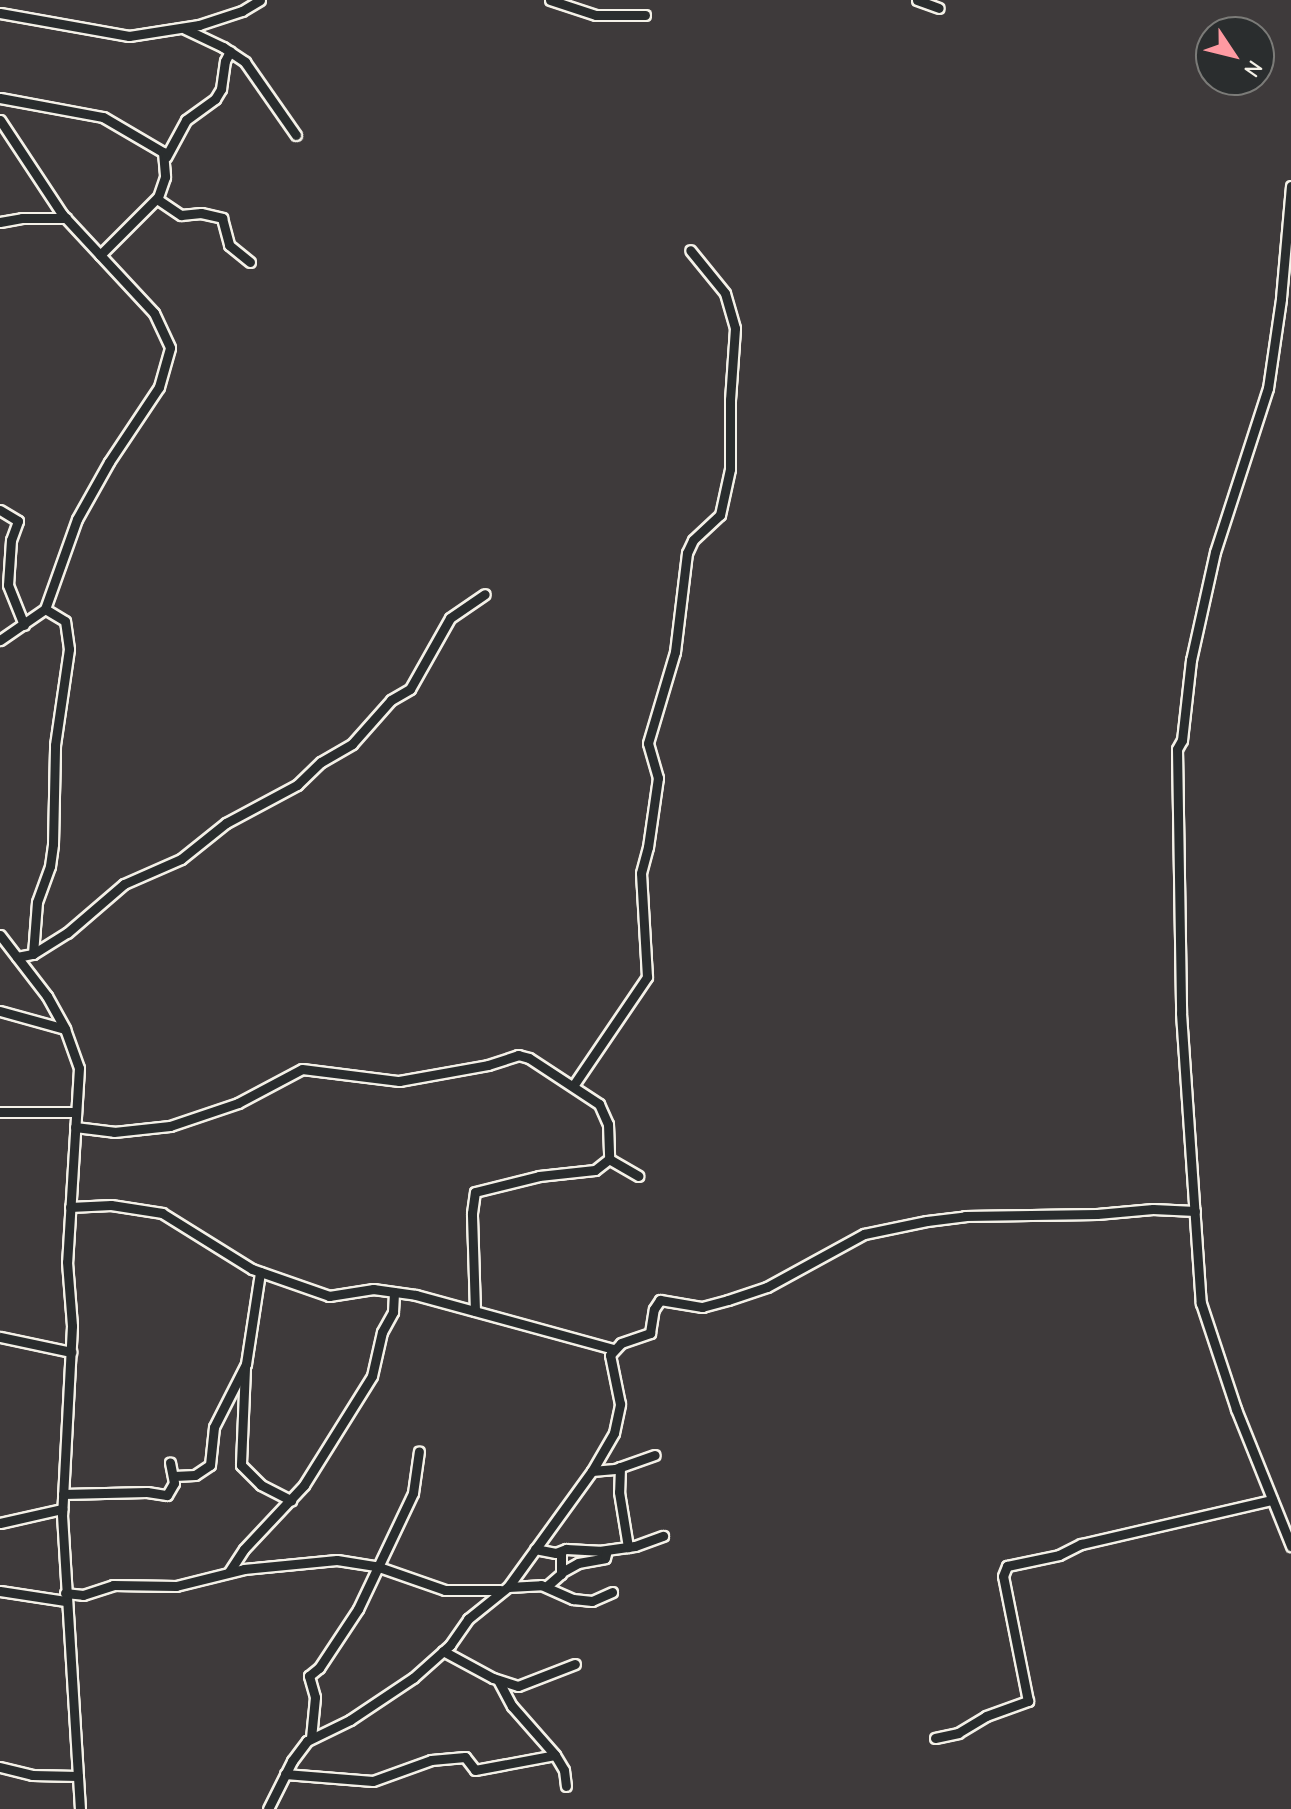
<!DOCTYPE html>
<style>
body{margin:0}
#map{position:relative;width:1291px;height:1809px;overflow:hidden;background:#3e3a3b;font-family:"Comic Neue",sans-serif}
div>[style]{position:absolute}
.roads{filter:drop-shadow(2px 0 #f4f1e8) drop-shadow(-2px 0 #f4f1e8) drop-shadow(0 2px #f4f1e8) drop-shadow(0 -2px #f4f1e8)}
.minor>*{height:9px;margin:-4.5px;padding:0 4.5px;transform-origin:4.5px;border-radius:4.5px;background:#2a2d2e}
span{translate:-50% -50%;white-space:nowrap;text-align:center;line-height:1.15;-webkit-text-stroke:6px #2a2d2e;paint-order:stroke}
.north{position:absolute;left:1195px;top:16px;width:80px;height:80px;box-sizing:border-box;background:#2a2d2e;border:2px solid #7b7b78;border-radius:50%;rotate:125deg;font-size:22px;font-weight:700;line-height:32px;text-align:center;color:#f4f1e8}
.north::after{content:'';display:block;margin:auto;width:28px;height:36px;background:#ff9aa2;clip-path:polygon(50% 0,100% 100%,50% 72%,0 100%)}
</style>
<div id="map">
<div class="roads">
<div class="minor">
<div style="left:550px;top:0;width:48px;rotate:18.1deg"></div>
<div style="left:596px;top:15px;width:49px"></div>
<div style="left:917px;top:0;width:23px;rotate:20deg"></div>
<div style="left:0;top:13px;width:131px;rotate:10.1deg"></div>
<div style="left:129px;top:36px;width:71px;rotate:-8.9deg"></div>
<div style="left:199px;top:25px;width:45px;rotate:-18deg"></div>
<div style="left:242px;top:11px;width:21px;rotate:-31deg"></div>
<div style="left:185px;top:29px;width:42px;rotate:25.3deg"></div>
<div style="left:223px;top:47px;width:27px;rotate:34deg"></div>
<div style="left:245px;top:62px;width:89px;rotate:55.1deg"></div>
<div style="left:0;top:98px;width:105px;rotate:10.5deg"></div>
<div style="left:103px;top:117px;width:69px;rotate:30.3deg"></div>
<div style="left:163px;top:152px;width:25px;rotate:85deg"></div>
<div style="left:165px;top:177px;width:21px;rotate:109deg"></div>
<div style="left:158px;top:197px;width:82px;rotate:135deg"></div>
<div style="left:0;top:120px;width:113px;rotate:56.6deg"></div>
<div style="left:62px;top:214px;width:135px;rotate:47.1deg"></div>
<div style="left:154px;top:313px;width:38px;rotate:65deg"></div>
<div style="left:170px;top:348px;width:41px;rotate:105.8deg"></div>
<div style="left:159px;top:387px;width:90px;rotate:123.7deg"></div>
<div style="left:109px;top:462px;width:65px;rotate:119.3deg"></div>
<div style="left:77px;top:519px;width:96px;rotate:109.6deg"></div>
<div style="left:45px;top:609px;width:55px;rotate:145.4deg"></div>
<div style="left:166px;top:157px;width:42px;rotate:-61.6deg"></div>
<div style="left:186px;top:120px;width:36px;rotate:-36deg"></div>
<div style="left:215px;top:99px;width:12px;rotate:-59deg"></div>
<div style="left:221px;top:89px;width:28px;rotate:-82deg"></div>
<div style="left:225px;top:61px;width:11px;rotate:-63deg"></div>
<div style="left:1291px;top:186px;width:113px;rotate:95.1deg"></div>
<div style="left:1281px;top:299px;width:90px;rotate:98.3deg"></div>
<div style="left:1268px;top:388px;width:172px;rotate:107.9deg"></div>
<div style="left:1215px;top:552px;width:111px;rotate:102.5deg"></div>
<div style="left:1191px;top:660px;width:81px;rotate:96.4deg"></div>
<div style="left:1182px;top:740px;width:10px;rotate:119deg"></div>
<div style="left:1177px;top:749px;width:264px;rotate:89.1deg"></div>
<div style="left:1181px;top:1013px;width:291px;rotate:86.1deg"></div>
<div style="left:1201px;top:1303px;width:112px;rotate:71.7deg"></div>
<div style="left:1236px;top:1409px;width:148px;rotate:68.1deg"></div>
<div style="left:157px;top:199px;width:29px;rotate:34deg"></div>
<div style="left:181px;top:215px;width:20px;rotate:-6deg"></div>
<div style="left:201px;top:213px;width:22px;rotate:13deg"></div>
<div style="left:222px;top:218px;width:28px;rotate:75deg"></div>
<div style="left:229px;top:245px;width:27px;rotate:39deg"></div>
<div style="left:0;top:222px;width:22px;rotate:-10deg"></div>
<div style="left:22px;top:218px;width:44px"></div>
<div style="left:0;top:510px;width:21px;rotate:31deg"></div>
<div style="left:18px;top:521px;width:20px;rotate:110deg"></div>
<div style="left:11px;top:540px;width:45px;rotate:93.8deg"></div>
<div style="left:8px;top:585px;width:43px;rotate:68.2deg"></div>
<div style="left:0;top:935px;width:77px;rotate:52.4deg"></div>
<div style="left:47px;top:996px;width:38px;rotate:61deg"></div>
<div style="left:65px;top:1029px;width:41px;rotate:70.3deg"></div>
<div style="left:79px;top:1068px;width:194px;rotate:93.5deg"></div>
<div style="left:67px;top:1262px;width:64px;rotate:85.5deg"></div>
<div style="left:72px;top:1326px;width:189px;rotate:93deg"></div>
<div style="left:62px;top:1515px;width:295px;rotate:86.5deg"></div>
<div style="left:33px;top:954px;width:52px;rotate:-85.6deg"></div>
<div style="left:37px;top:902px;width:38px;rotate:-70deg"></div>
<div style="left:50px;top:866px;width:22px;rotate:-82deg"></div>
<div style="left:53px;top:844px;width:99px;rotate:-88.8deg"></div>
<div style="left:55px;top:745px;width:97px;rotate:-81.7deg"></div>
<div style="left:69px;top:649px;width:28px;rotate:-98deg"></div>
<div style="left:65px;top:621px;width:23px;rotate:-149deg"></div>
<div style="left:17px;top:957px;width:16px;rotate:-11deg"></div>
<div style="left:33px;top:954px;width:40px;rotate:-32deg"></div>
<div style="left:67px;top:933px;width:75px;rotate:-40.7deg"></div>
<div style="left:124px;top:884px;width:62px;rotate:-23.7deg"></div>
<div style="left:181px;top:859px;width:58px;rotate:-38.7deg"></div>
<div style="left:226px;top:823px;width:81px;rotate:-28.2deg"></div>
<div style="left:297px;top:785px;width:33px;rotate:-44deg"></div>
<div style="left:321px;top:762px;width:36px;rotate:-30deg"></div>
<div style="left:352px;top:744px;width:59px;rotate:-48.4deg"></div>
<div style="left:391px;top:700px;width:22px;rotate:-30deg"></div>
<div style="left:410px;top:689px;width:81px;rotate:-60.6deg"></div>
<div style="left:450px;top:618px;width:42px;rotate:-34.4deg"></div>
<div style="left:0;top:1011px;width:67px;rotate:15.5deg"></div>
<div style="left:573px;top:1086px;width:132px;rotate:-55.8deg"></div>
<div style="left:647px;top:977px;width:104px;rotate:-93.3deg"></div>
<div style="left:641px;top:873px;width:27px;rotate:-75deg"></div>
<div style="left:648px;top:847px;width:70px;rotate:-81.8deg"></div>
<div style="left:658px;top:778px;width:36px;rotate:-106deg"></div>
<div style="left:648px;top:743px;width:95px;rotate:-73.5deg"></div>
<div style="left:675px;top:652px;width:100px;rotate:-83.1deg"></div>
<div style="left:687px;top:553px;width:14px;rotate:-65deg"></div>
<div style="left:693px;top:540px;width:37px;rotate:-43deg"></div>
<div style="left:720px;top:515px;width:47px;rotate:-77.7deg"></div>
<div style="left:730px;top:469px;width:69px;rotate:-90deg"></div>
<div style="left:730px;top:400px;width:72px;rotate:-86deg"></div>
<div style="left:735px;top:328px;width:36px;rotate:-106deg"></div>
<div style="left:725px;top:293px;width:55px;rotate:-129.1deg"></div>
<div style="left:0;top:1112px;width:76px"></div>
<div style="left:75px;top:1127px;width:39px;rotate:7deg"></div>
<div style="left:114px;top:1132px;width:56px;rotate:-6.1deg"></div>
<div style="left:170px;top:1126px;width:72px;rotate:-18.7deg"></div>
<div style="left:238px;top:1103px;width:72px;rotate:-28deg"></div>
<div style="left:302px;top:1069px;width:98px;rotate:7.1deg"></div>
<div style="left:399px;top:1081px;width:90px;rotate:-10.2deg"></div>
<div style="left:488px;top:1065px;width:32px;rotate:-18deg"></div>
<div style="left:518px;top:1055px;width:11px;rotate:15deg"></div>
<div style="left:529px;top:1058px;width:84px;rotate:33.3deg"></div>
<div style="left:599px;top:1104px;width:22px;rotate:66deg"></div>
<div style="left:608px;top:1124px;width:35px;rotate:88deg"></div>
<div style="left:609px;top:1159px;width:34px;rotate:30deg"></div>
<div style="left:70px;top:1207px;width:41px;rotate:-2.8deg"></div>
<div style="left:111px;top:1205px;width:52px;rotate:8.9deg"></div>
<div style="left:162px;top:1213px;width:106px;rotate:31.9deg"></div>
<div style="left:252px;top:1269px;width:82px;rotate:19.3deg"></div>
<div style="left:329px;top:1296px;width:45px;rotate:-9deg"></div>
<div style="left:373px;top:1289px;width:43px;rotate:7.9deg"></div>
<div style="left:416px;top:1295px;width:204px;rotate:15.3deg"></div>
<div style="left:475px;top:1311px;width:98px;rotate:-91.8deg"></div>
<div style="left:472px;top:1213px;width:21px;rotate:-82deg"></div>
<div style="left:475px;top:1192px;width:66px;rotate:-14deg"></div>
<div style="left:539px;top:1176px;width:56px;rotate:-6.1deg"></div>
<div style="left:595px;top:1170px;width:18px;rotate:-38deg"></div>
<div style="left:0;top:1337px;width:73px;rotate:11.9deg"></div>
<div style="left:245px;top:1368px;width:97px;rotate:92.4deg"></div>
<div style="left:241px;top:1465px;width:28px;rotate:45deg"></div>
<div style="left:261px;top:1485px;width:34px;rotate:27deg"></div>
<div style="left:620px;top:1467px;width:25px;rotate:92deg"></div>
<div style="left:619px;top:1492px;width:56px;rotate:80.7deg"></div>
<div style="left:592px;top:1471px;width:23px;rotate:-5deg"></div>
<div style="left:615px;top:1469px;width:42px;rotate:-19.3deg"></div>
<div style="left:174px;top:1476px;width:21px;rotate:-3deg"></div>
<div style="left:195px;top:1475px;width:18px;rotate:-34deg"></div>
<div style="left:210px;top:1465px;width:38px;rotate:-84deg"></div>
<div style="left:214px;top:1427px;width:71px;rotate:-63.1deg"></div>
<div style="left:246px;top:1364px;width:93px;rotate:-81.3deg"></div>
<div style="left:63px;top:1494px;width:84px;rotate:-1.4deg"></div>
<div style="left:147px;top:1492px;width:20px;rotate:9deg"></div>
<div style="left:167px;top:1495px;width:14px;rotate:-60deg"></div>
<div style="left:174px;top:1483px;width:21px;rotate:-101deg"></div>
<div style="left:0;top:1523px;width:64px;rotate:-12.7deg"></div>
<div style="left:535px;top:1549px;width:21px;rotate:11deg"></div>
<div style="left:556px;top:1553px;width:11px;rotate:-22deg"></div>
<div style="left:566px;top:1549px;width:33px;rotate:3deg"></div>
<div style="left:599px;top:1551px;width:36px;rotate:-8deg"></div>
<div style="left:635px;top:1546px;width:30px;rotate:-20deg"></div>
<div style="left:229px;top:1572px;width:27px;rotate:-57deg"></div>
<div style="left:244px;top:1549px;width:88px;rotate:-46.8deg"></div>
<div style="left:304px;top:1485px;width:128px;rotate:-58deg"></div>
<div style="left:372px;top:1376px;width:45px;rotate:-77.2deg"></div>
<div style="left:382px;top:1332px;width:23px;rotate:-61deg"></div>
<div style="left:393px;top:1312px;width:20px;rotate:-87deg"></div>
<div style="left:562px;top:1572px;width:18px;rotate:-29deg"></div>
<div style="left:578px;top:1563px;width:27px;rotate:-10deg"></div>
<div style="left:605px;top:1558px;width:8px;rotate:-76deg"></div>
<div style="left:547px;top:1586px;width:18px;rotate:-41deg"></div>
<div style="left:561px;top:1574px;width:22px;rotate:-90deg"></div>
<div style="left:508px;top:1587px;width:33px;rotate:-3deg"></div>
<div style="left:541px;top:1585px;width:35px;rotate:24deg"></div>
<div style="left:573px;top:1599px;width:19px;rotate:6deg"></div>
<div style="left:592px;top:1601px;width:22px;rotate:-24deg"></div>
<div style="left:0;top:1591px;width:66px;rotate:8.7deg"></div>
<div style="left:65px;top:1593px;width:18px;rotate:6deg"></div>
<div style="left:83px;top:1595px;width:32px;rotate:-18deg"></div>
<div style="left:113px;top:1585px;width:63px;rotate:0.9deg"></div>
<div style="left:176px;top:1586px;width:70px;rotate:-14deg"></div>
<div style="left:244px;top:1569px;width:93px;rotate:-5.5deg"></div>
<div style="left:337px;top:1560px;width:39px;rotate:9deg"></div>
<div style="left:376px;top:1566px;width:73px;rotate:19.2deg"></div>
<div style="left:445px;top:1590px;width:55px"></div>
<div style="left:443px;top:1651px;width:57px;rotate:28.4deg"></div>
<div style="left:493px;top:1678px;width:26px;rotate:18deg"></div>
<div style="left:518px;top:1686px;width:61px;rotate:-21.1deg"></div>
<div style="left:498px;top:1680px;width:30px;rotate:62deg"></div>
<div style="left:512px;top:1706px;width:65px;rotate:48.7deg"></div>
<div style="left:555px;top:1755px;width:17px;rotate:59deg"></div>
<div style="left:564px;top:1770px;width:16px;rotate:83deg"></div>
<div style="left:311px;top:1738px;width:41px;rotate:-84.4deg"></div>
<div style="left:315px;top:1697px;width:22px;rotate:-106deg"></div>
<div style="left:309px;top:1676px;width:13px;rotate:-39deg"></div>
<div style="left:319px;top:1668px;width:71px;rotate:-56.5deg"></div>
<div style="left:358px;top:1609px;width:128px;rotate:-64.6deg"></div>
<div style="left:413px;top:1493px;width:42px;rotate:-81.9deg"></div>
<div style="left:935px;top:1738px;width:24px;rotate:-12deg"></div>
<div style="left:958px;top:1733px;width:33px;rotate:-31deg"></div>
<div style="left:986px;top:1716px;width:45px;rotate:-19.7deg"></div>
<div style="left:1028px;top:1701px;width:127px;rotate:-101.3deg"></div>
<div style="left:1003px;top:1576px;width:11px;rotate:-68deg"></div>
<div style="left:1007px;top:1566px;width:53px;rotate:-11.9deg"></div>
<div style="left:1059px;top:1555px;width:25px;rotate:-27deg"></div>
<div style="left:1081px;top:1544px;width:196px;rotate:-13deg"></div>
<div style="left:0;top:1767px;width:33px;rotate:14deg"></div>
<div style="left:32px;top:1775px;width:46px;rotate:1.2deg"></div>
<div style="left:285px;top:1774px;width:88px;rotate:4.5deg"></div>
<div style="left:373px;top:1781px;width:62px;rotate:-19.9deg"></div>
<div style="left:431px;top:1760px;width:34px;rotate:-5deg"></div>
<div style="left:465px;top:1757px;width:16px;rotate:52deg"></div>
<div style="left:475px;top:1770px;width:81px;rotate:-10.6deg"></div>
<div style="left:268px;top:1809px;width:54px;rotate:-63.4deg"></div>
<div style="left:292px;top:1761px;width:25px;rotate:-53deg"></div>
<div style="left:307px;top:1741px;width:48px;rotate:-26deg"></div>
<div style="left:350px;top:1720px;width:76px;rotate:-33.7deg"></div>
<div style="left:413px;top:1678px;width:50px;rotate:-41.7deg"></div>
<div style="left:450px;top:1645px;width:32px;rotate:-55deg"></div>
<div style="left:468px;top:1619px;width:51px;rotate:-38.7deg"></div>
<div style="left:508px;top:1587px;width:143px;rotate:-54.1deg"></div>
<div style="left:592px;top:1471px;width:44px;rotate:-59.9deg"></div>
<div style="left:614px;top:1433px;width:30px;rotate:-78deg"></div>
<div style="left:620px;top:1404px;width:50px;rotate:-101.5deg"></div>
<div style="left:610px;top:1355px;width:16px;rotate:-47deg"></div>
<div style="left:621px;top:1343px;width:31px;rotate:-19deg"></div>
<div style="left:650px;top:1333px;width:24px;rotate:-81deg"></div>
<div style="left:654px;top:1309px;width:11px;rotate:-56deg"></div>
<div style="left:660px;top:1300px;width:43px;rotate:9.5deg"></div>
<div style="left:702px;top:1307px;width:27px;rotate:-15deg"></div>
<div style="left:728px;top:1300px;width:41px;rotate:-18.4deg"></div>
<div style="left:767px;top:1287px;width:111px;rotate:-28.7deg"></div>
<div style="left:864px;top:1234px;width:64px;rotate:-11.7deg"></div>
<div style="left:927px;top:1221px;width:38px;rotate:-7deg"></div>
<div style="left:965px;top:1216px;width:132px;rotate:-0.9deg"></div>
<div style="left:1097px;top:1214px;width:56px;rotate:-5.1deg"></div>
<div style="left:1153px;top:1209px;width:42px;rotate:2.7deg"></div>
</div>
</div>
<div class="north">N</div>
</div>
